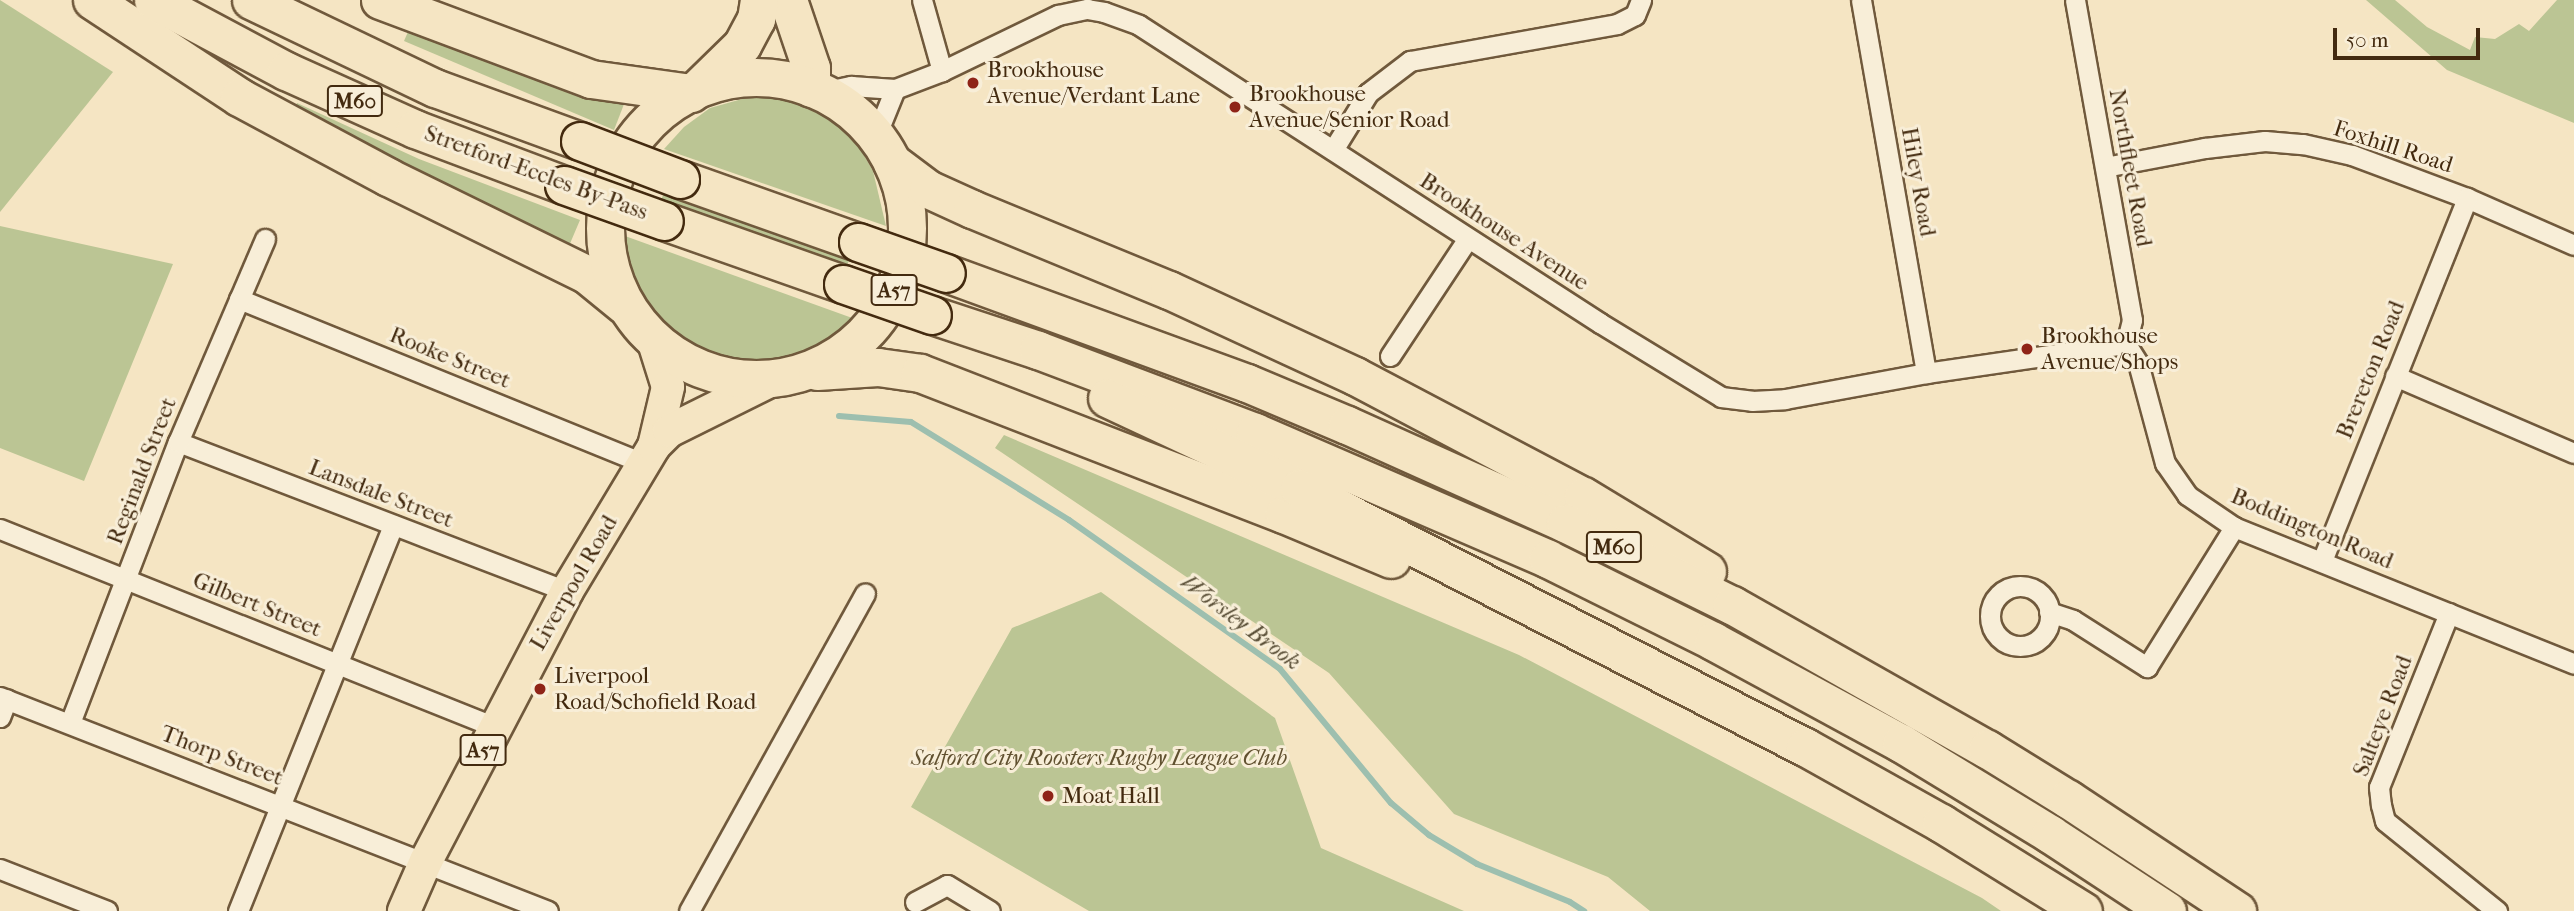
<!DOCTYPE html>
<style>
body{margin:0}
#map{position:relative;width:2574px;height:911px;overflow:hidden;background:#f5e5c3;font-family:"IM FELL French Canon",serif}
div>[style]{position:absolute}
.green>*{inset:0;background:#bbc594;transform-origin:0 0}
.stream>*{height:6px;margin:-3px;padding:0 3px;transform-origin:3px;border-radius:3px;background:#9dbfaf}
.roads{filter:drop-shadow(2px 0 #70593c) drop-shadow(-2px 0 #70593c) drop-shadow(0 2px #70593c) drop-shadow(0 -2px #70593c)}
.street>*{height:19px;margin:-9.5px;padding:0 9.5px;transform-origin:9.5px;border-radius:9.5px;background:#f8eed8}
.street>.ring{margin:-9.5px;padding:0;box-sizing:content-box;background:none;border:19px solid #f8eed8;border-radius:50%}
.primary>*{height:32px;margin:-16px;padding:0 16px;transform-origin:16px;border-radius:16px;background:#f5e5c3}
.highway>*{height:37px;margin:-18.5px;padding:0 18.5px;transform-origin:18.5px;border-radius:18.5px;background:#f5e5c3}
.highway>.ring{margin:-18.5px;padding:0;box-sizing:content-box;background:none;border:37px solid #f5e5c3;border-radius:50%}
.bridges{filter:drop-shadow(2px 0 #432a0f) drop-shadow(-2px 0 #432a0f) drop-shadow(0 2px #432a0f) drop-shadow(0 -2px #432a0f)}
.highway-bridge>*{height:37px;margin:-18.5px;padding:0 18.5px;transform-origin:18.5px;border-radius:18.5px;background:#f5e5c3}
.dots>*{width:19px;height:19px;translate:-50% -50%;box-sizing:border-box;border:4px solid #f8eed8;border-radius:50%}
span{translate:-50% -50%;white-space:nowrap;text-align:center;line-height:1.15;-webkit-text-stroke:6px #f8eed8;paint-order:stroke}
.shield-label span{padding:2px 5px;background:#f8eed8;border:2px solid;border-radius:5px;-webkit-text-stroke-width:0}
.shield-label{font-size:21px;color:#432a0f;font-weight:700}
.poi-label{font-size:23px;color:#432a0f}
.left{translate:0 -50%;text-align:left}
.street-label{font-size:23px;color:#432a0f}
.park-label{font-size:23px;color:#615130;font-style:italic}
.water-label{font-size:24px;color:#5a4f37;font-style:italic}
.scale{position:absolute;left:2333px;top:28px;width:147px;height:32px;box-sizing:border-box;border:4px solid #432a0f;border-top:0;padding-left:9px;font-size:21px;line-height:24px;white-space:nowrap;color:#432a0f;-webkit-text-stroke:5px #f8eed8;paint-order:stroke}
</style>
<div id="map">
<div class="green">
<div style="clip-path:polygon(0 0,113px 72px,0 212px)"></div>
<div style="clip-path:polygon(2366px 0,2395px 0,2427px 27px,2470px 50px,2475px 37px,2495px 39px,2519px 24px,2529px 31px,2557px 0,2574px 0,2574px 123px,2447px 70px)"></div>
<div style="clip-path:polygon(411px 25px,626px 99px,614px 130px,404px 41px)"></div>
<div style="clip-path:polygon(774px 96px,805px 102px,834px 118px,856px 141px,873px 171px,886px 226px,664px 149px,684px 127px,710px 108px,742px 99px)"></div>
<div style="clip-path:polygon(297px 103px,419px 159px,580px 220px,566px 253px,291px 117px)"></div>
<div style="left:663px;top:195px;width:197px;height:9px;rotate:19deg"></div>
<div style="clip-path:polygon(0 226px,173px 264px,84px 481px,0 448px)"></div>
<div style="clip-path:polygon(625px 236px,855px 319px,827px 344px,791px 363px,743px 373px,716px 371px,698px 364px,675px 348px,657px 328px,642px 305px,630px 275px)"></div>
<div style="clip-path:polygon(1004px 435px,1519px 655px,1982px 898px,2001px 911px,1650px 911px,1608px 877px,1454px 814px,1329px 673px,995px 448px)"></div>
<div style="clip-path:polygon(1101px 592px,1275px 718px,1321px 848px,1464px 911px,1089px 911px,911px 807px,1012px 628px)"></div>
</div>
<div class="stream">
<div style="left:839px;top:416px;width:72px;rotate:4.8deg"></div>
<div style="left:911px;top:422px;width:186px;rotate:31.8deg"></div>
<div style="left:1069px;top:520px;width:258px;rotate:35.2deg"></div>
<div style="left:1280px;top:669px;width:174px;rotate:50.4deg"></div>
<div style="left:1391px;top:803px;width:50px;rotate:40.1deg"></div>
<div style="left:1429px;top:835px;width:56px;rotate:31.1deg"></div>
<div style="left:1477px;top:864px;width:100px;rotate:22.2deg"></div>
<div style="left:1570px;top:902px;width:17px;rotate:33deg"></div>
</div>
<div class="roads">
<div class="street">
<div style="left:922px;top:0;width:74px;rotate:74.3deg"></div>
<div style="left:1861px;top:0;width:379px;rotate:80.1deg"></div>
<div style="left:2075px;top:0;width:325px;rotate:79.9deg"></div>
<div style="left:2132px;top:320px;width:25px;rotate:104deg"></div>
<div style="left:822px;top:92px;width:30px;rotate:-12deg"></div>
<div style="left:851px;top:86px;width:44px;rotate:3.9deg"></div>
<div style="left:895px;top:89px;width:50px;rotate:-21deg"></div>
<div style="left:942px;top:71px;width:129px;rotate:-25.8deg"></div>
<div style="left:1058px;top:15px;width:30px;rotate:-12deg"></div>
<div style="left:1087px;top:9px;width:17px;rotate:10deg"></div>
<div style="left:1104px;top:12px;width:37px;rotate:20deg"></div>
<div style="left:1139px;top:25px;width:549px;rotate:32.88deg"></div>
<div style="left:1600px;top:323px;width:142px;rotate:31.4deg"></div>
<div style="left:1721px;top:397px;width:31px;rotate:7deg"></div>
<div style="left:1752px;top:401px;width:33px;rotate:-3deg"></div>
<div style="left:1785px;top:399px;width:143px;rotate:-10.4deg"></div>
<div style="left:1926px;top:373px;width:202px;rotate:-8.3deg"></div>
<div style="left:878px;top:139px;width:13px;rotate:-81deg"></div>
<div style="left:880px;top:126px;width:40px;rotate:-68deg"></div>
<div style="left:1333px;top:150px;width:67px;rotate:-58.4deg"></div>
<div style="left:1368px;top:93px;width:53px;rotate:-37.3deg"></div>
<div style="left:1410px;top:61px;width:210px;rotate:-10.1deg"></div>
<div style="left:1617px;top:24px;width:20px;rotate:-27deg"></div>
<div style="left:1635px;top:15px;width:16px;rotate:-68deg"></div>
<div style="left:2105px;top:167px;width:102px;rotate:-10.8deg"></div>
<div style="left:2205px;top:148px;width:60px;rotate:-6.7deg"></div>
<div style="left:2265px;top:141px;width:38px;rotate:5deg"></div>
<div style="left:2303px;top:144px;width:50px;rotate:12.7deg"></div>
<div style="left:2352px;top:155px;width:123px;rotate:20.5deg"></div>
<div style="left:2467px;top:198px;width:117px;rotate:23.7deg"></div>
<div style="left:239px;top:299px;width:436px;rotate:22.1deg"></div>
<div style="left:2126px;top:344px;width:22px;rotate:58deg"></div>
<div style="left:2138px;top:363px;width:104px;rotate:74.9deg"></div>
<div style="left:2165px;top:463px;width:39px;rotate:55deg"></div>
<div style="left:2187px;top:495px;width:57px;rotate:34.2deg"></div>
<div style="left:2234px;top:527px;width:367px;rotate:21.9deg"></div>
<div style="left:1390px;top:356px;width:141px;rotate:-56.5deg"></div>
<div style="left:2395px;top:376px;width:195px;rotate:23.3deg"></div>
<div style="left:178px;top:442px;width:417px;rotate:21deg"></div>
<div style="left:0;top:529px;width:533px;rotate:21.8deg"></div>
<div style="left:2322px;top:561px;width:391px;rotate:-68.2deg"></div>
<div class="ring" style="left:1990px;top:586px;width:41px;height:41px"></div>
<div style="left:2049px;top:612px;width:25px;rotate:18deg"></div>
<div style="left:2073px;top:620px;width:88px;rotate:32.4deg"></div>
<div style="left:2147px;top:667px;width:165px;rotate:-58.1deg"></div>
<div style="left:2449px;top:613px;width:188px;rotate:111.9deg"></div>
<div style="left:2379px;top:787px;width:18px;rotate:84deg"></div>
<div style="left:2381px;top:805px;width:16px;rotate:76deg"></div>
<div style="left:2385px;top:821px;width:144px;rotate:38.8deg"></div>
<div style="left:0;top:697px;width:588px;rotate:21.33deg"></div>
<div style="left:0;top:717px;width:19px;rotate:-69deg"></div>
<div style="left:70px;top:723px;width:301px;rotate:-69deg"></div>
<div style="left:178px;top:442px;width:221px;rotate:-66.8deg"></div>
<div style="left:0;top:869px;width:115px;rotate:21.4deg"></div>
<div style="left:915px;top:902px;width:36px;rotate:-28deg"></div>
<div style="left:947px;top:885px;width:50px;rotate:31.2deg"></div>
<div style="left:238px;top:911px;width:416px;rotate:-68.1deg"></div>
<div style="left:689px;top:911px;width:363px;rotate:-61deg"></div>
</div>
<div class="primary">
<div style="left:652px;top:336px;width:53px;rotate:72.6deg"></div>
<div style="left:668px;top:387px;width:61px;rotate:103.3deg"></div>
<div style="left:404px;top:911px;width:55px;rotate:-66.3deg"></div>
<div style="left:426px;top:861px;width:305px;rotate:-62.4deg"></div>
<div style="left:567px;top:591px;width:169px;rotate:-59deg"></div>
<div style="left:654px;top:446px;width:21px;rotate:-45deg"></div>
<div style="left:669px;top:431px;width:119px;rotate:-26.4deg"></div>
</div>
<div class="highway">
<div style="left:92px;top:0;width:176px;rotate:33.4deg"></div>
<div style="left:239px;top:97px;width:169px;rotate:28.2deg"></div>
<div style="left:388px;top:177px;width:220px;rotate:26.1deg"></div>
<div style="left:586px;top:274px;width:49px;rotate:39.2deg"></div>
<div style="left:153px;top:0;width:151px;rotate:28.1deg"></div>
<div style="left:286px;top:71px;width:141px;rotate:24.2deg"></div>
<div style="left:415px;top:129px;width:159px;rotate:20.6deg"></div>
<div style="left:251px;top:0;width:204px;rotate:25.6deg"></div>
<div style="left:435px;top:88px;width:154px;rotate:20.1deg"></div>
<div style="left:380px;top:0;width:225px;rotate:20.5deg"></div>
<div style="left:591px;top:79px;width:101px;rotate:8deg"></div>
<div style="left:788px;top:0;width:72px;rotate:71.3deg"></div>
<div style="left:811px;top:68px;width:20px;rotate:90deg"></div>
<div class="ring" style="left:605px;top:77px;width:265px;height:265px"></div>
<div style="left:700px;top:86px;width:59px;rotate:-44.3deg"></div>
<div style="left:742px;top:45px;width:30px;rotate:-62deg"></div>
<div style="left:756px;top:19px;width:19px;rotate:-81deg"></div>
<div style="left:892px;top:162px;width:45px;rotate:36.9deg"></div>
<div style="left:928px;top:189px;width:48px;rotate:24.4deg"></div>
<div style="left:972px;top:209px;width:213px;rotate:22.4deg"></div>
<div style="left:1169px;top:290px;width:205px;rotate:24.8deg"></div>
<div style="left:1355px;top:376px;width:258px;rotate:27.8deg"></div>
<div style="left:1583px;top:496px;width:145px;rotate:31.2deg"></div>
<div style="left:680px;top:179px;width:189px;rotate:19.5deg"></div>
<div style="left:664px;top:221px;width:190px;rotate:19.4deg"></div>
<div style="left:946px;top:273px;width:320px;rotate:20.1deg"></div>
<div style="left:1247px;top:383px;width:108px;rotate:22.8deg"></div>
<div style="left:1347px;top:425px;width:239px;rotate:24.2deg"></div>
<div style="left:1565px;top:523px;width:186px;rotate:26.2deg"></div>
<div style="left:1732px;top:605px;width:293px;rotate:29.5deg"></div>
<div style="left:1987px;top:749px;width:95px;rotate:31.7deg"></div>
<div style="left:2068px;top:799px;width:203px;rotate:33.5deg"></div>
<div style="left:932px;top:315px;width:112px;rotate:18.3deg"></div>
<div style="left:1038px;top:350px;width:232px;rotate:20.7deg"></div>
<div style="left:1255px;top:432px;width:319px;rotate:23.4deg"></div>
<div style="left:1548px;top:559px;width:184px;rotate:26.4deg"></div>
<div style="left:1713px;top:641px;width:214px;rotate:28.5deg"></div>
<div style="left:1901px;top:743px;width:175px;rotate:31.4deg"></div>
<div style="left:2050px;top:834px;width:140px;rotate:33.3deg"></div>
<div style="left:817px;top:371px;width:61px;rotate:-3.8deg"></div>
<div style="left:878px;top:367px;width:42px;rotate:8.1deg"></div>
<div style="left:920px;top:373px;width:390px;rotate:21.2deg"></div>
<div style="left:1284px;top:514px;width:116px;rotate:22.8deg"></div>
<div style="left:1107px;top:398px;width:212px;rotate:25.1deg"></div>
<div style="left:1299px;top:488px;width:568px;rotate:27.11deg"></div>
<div style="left:1805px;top:747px;width:156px;rotate:29.2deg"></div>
<div style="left:1941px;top:823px;width:167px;rotate:31.8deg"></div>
</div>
</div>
<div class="bridges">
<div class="highway-bridge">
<div style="left:580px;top:141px;width:107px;rotate:20.8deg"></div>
<div style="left:564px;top:185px;width:106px;rotate:19.8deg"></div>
<div style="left:858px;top:242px;width:93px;rotate:19.4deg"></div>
<div style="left:843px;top:284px;width:94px;rotate:19.2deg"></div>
</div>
</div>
<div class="dots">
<div style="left:973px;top:83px;background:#8f2418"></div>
<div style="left:1235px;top:107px;background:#8f2418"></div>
<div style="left:2027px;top:349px;background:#8f2418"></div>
<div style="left:540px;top:689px;background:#8f2418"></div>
<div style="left:1048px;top:796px;background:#8f2418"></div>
</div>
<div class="shield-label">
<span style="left:355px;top:101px">M60</span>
<span style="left:894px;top:290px">A57</span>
<span style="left:1614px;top:547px">M60</span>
<span style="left:483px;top:750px">A57</span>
</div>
<div class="poi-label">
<span class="left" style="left:987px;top:83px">Brookhouse<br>Avenue/Verdant Lane</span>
<span class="left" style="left:1249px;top:107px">Brookhouse<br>Avenue/Senior Road</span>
<span class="left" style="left:2041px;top:349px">Brookhouse<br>Avenue/Shops</span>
<span class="left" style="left:554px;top:689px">Liverpool<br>Road/Schofield Road</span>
<span class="left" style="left:1062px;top:796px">Moat Hall</span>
</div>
<div class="street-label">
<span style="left:2393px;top:147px;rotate:18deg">Foxhill Road</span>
<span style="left:2130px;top:168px;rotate:80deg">Northfleet Road</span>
<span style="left:536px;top:173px;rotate:20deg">Stretford-Eccles By-Pass</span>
<span style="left:1918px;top:182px;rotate:80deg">Hiley Road</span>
<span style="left:1504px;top:232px;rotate:33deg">Brookhouse Avenue</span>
<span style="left:450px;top:358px;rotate:22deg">Rooke Street</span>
<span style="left:2371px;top:370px;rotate:-68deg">Brereton Road</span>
<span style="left:142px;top:471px;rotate:-69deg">Reginald Street</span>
<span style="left:381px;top:494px;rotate:21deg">Lansdale Street</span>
<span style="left:2312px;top:529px;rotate:23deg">Boddington Road</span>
<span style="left:574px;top:583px;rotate:-60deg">Liverpool Road</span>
<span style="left:257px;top:605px;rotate:22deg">Gilbert Street</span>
<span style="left:2383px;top:716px;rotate:-69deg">Salteye Road</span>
<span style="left:222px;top:756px;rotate:21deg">Thorp Street</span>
</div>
<div class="park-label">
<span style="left:1099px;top:758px">Salford City Roosters Rugby League Club</span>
</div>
<div class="water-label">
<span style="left:1241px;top:622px;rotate:37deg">Worsley Brook</span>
</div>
<div class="scale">50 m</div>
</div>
